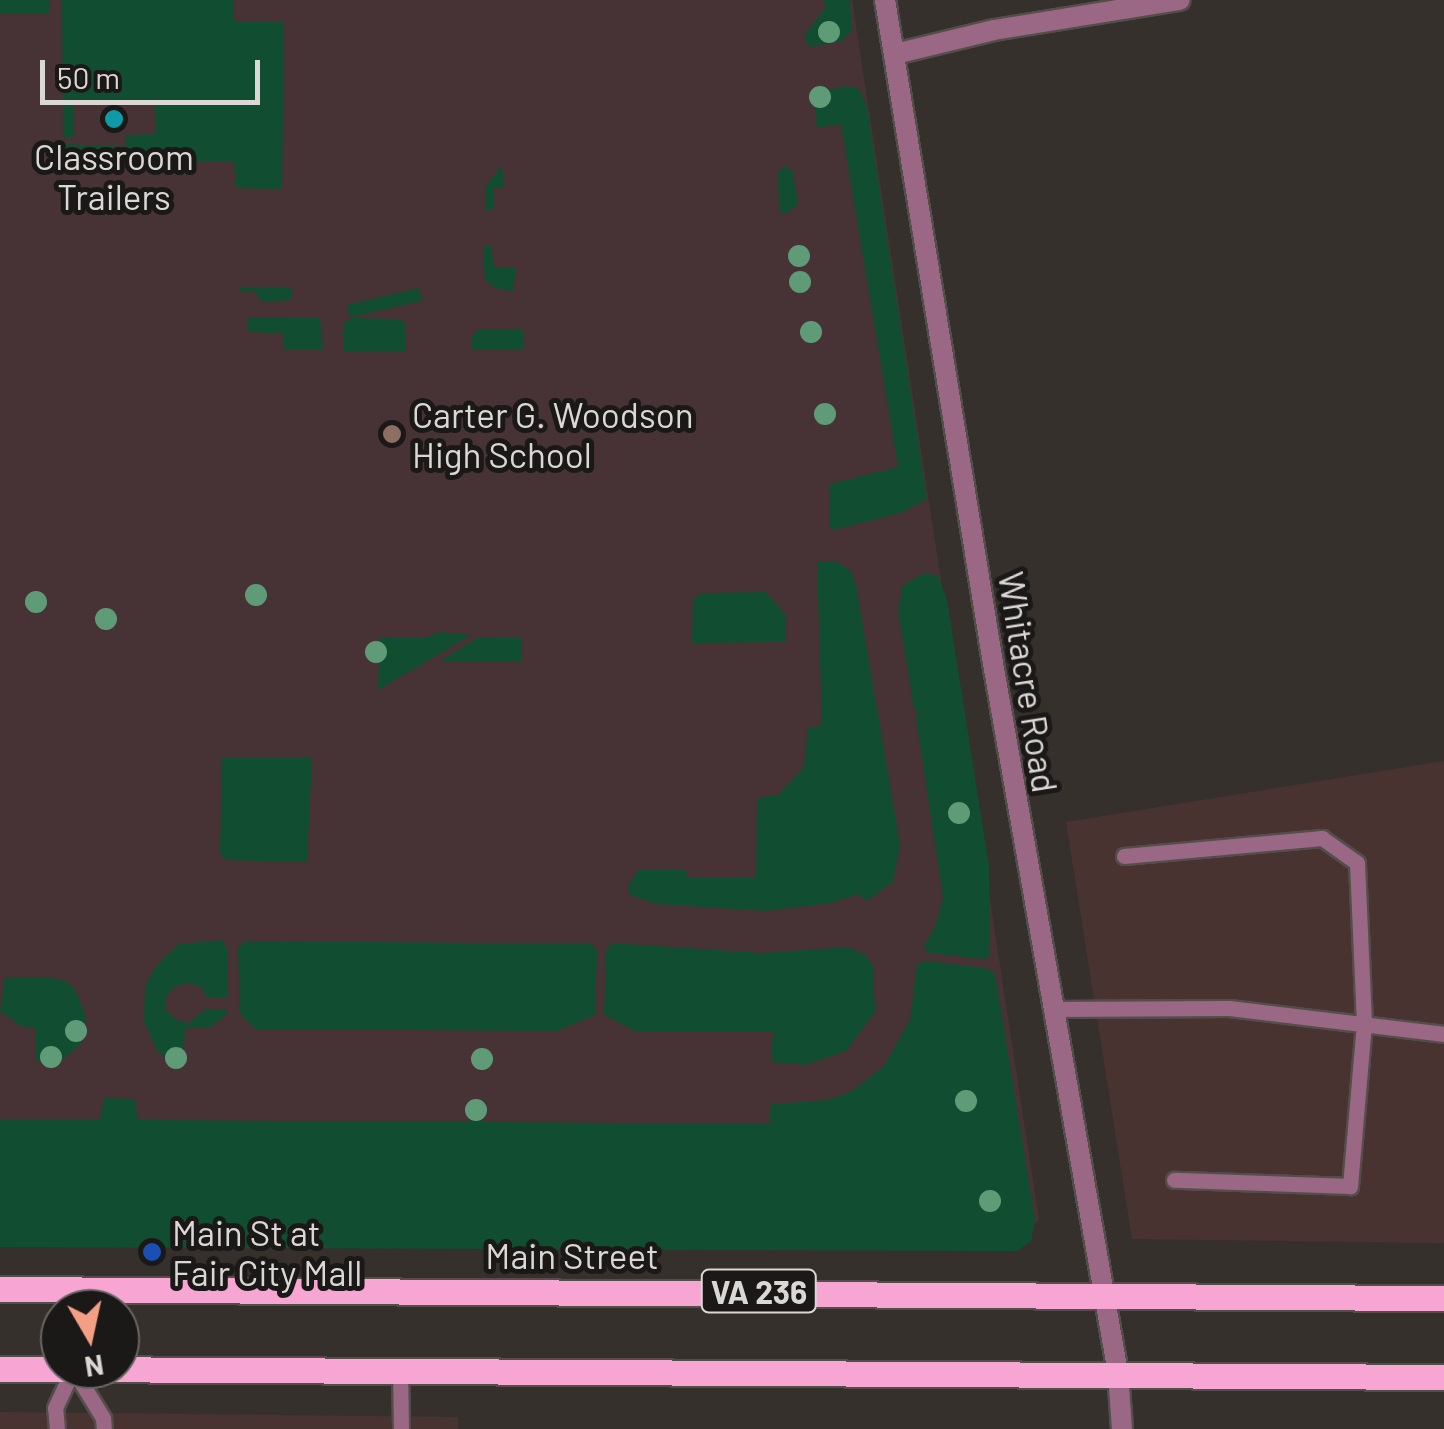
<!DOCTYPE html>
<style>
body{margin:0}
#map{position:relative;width:1444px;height:1429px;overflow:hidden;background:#36302d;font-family:Barlow,sans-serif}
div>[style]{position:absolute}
.commercial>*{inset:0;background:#483331}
.education>*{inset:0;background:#473335}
.green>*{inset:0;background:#114e31;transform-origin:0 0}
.roads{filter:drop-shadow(2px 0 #544e4b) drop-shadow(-2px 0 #544e4b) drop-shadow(0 2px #544e4b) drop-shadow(0 -2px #544e4b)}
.service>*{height:15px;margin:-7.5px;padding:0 7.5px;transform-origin:7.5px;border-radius:7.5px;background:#9a6884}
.minor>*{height:20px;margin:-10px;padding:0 10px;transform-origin:10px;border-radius:10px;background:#9a6884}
.tertiary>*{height:20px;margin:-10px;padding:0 10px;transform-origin:10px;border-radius:10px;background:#9a6884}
.primary>*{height:25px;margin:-12.5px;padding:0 12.5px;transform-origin:12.5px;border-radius:12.5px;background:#f7a5d3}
.trees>*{width:22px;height:22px;margin:-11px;border-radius:50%;background:#609b78}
.dots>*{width:28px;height:28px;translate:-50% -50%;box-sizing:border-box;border:5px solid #1b1917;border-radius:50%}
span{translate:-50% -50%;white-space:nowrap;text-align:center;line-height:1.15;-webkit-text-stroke:10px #1b1917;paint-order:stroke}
.shield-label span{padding:2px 8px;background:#1b1917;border:2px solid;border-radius:8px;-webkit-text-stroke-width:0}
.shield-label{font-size:32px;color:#dbd7d5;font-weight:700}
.poi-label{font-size:35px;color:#dbd7d5}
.left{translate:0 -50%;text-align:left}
.street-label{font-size:35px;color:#dbd7d5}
.north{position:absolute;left:40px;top:1289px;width:100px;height:100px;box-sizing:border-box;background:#1b1917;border:2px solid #686563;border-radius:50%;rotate:171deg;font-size:28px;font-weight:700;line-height:40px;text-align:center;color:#dbd7d5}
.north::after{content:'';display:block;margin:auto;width:35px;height:45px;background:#f39f85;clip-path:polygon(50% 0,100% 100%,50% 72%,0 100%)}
.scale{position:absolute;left:40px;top:60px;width:220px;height:45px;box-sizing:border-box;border:5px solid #dbd7d5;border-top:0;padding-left:12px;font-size:30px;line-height:35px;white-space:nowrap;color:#dbd7d5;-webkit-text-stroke:8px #1b1917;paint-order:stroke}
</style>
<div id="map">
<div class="commercial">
<div style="clip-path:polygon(1444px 761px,1444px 1243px,1132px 1239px,1066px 822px)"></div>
<div style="clip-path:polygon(0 1412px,458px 1417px,458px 1429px,0 1429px)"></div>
</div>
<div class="education">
<div style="clip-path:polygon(0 0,852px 0,1039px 1220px,1009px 1247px,0 1236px)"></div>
</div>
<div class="green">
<div style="left:0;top:0;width:50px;height:14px"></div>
<div style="clip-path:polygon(62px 0,234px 0,234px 22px,284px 22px,282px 189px,236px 188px,234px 162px,63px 162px,63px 144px,126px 147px,126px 135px,156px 134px,154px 102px,73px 103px,74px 137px,63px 137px)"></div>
<div style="clip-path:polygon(824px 0,850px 0,852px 31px,841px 41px,809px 47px,804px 36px,825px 8px)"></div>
<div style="clip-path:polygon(846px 86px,859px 89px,867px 107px,927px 499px,903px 512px,834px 530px,830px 527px,830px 484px,898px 467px,841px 124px,817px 128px,813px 93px)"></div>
<div style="clip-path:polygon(502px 165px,504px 187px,494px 188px,494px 209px,485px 211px,485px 188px)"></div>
<div style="clip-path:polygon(785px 166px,793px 172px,798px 205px,784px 214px,779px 211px,778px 172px)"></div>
<div style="clip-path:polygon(491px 245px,494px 268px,516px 268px,513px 291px,497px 289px,485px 280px,483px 247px)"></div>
<div style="clip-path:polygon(240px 288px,291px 288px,292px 300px,262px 302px,255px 292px,240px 292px)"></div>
<div style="left:419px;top:288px;width:13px;height:74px;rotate:77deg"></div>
<div style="clip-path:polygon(248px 317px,320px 318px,323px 349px,283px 349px,283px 333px,247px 332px)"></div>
<div style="clip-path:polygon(351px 318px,400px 319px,406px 325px,406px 351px,344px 351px,344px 324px)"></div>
<div style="clip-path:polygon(523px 329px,523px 350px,472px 350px,472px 336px,478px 330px)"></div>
<div style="clip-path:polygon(817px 562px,836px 562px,850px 570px,856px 585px,900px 845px,893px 881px,867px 901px,858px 894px,831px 903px,766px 911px,656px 904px,630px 895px,628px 886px,638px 870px,686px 870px,687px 878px,756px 878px,757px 798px,778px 795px,804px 767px,808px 728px,822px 725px)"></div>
<div style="clip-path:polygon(925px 573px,938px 576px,947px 600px,989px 867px,990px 955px,984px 959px,929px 953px,923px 947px,935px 927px,943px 897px,916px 718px,918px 709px,914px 709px,898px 610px,903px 585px)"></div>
<div style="clip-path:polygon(766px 592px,786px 616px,785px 642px,692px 643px,693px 600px,700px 593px)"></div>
<div style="clip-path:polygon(439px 632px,471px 635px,378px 690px,380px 637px,425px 638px)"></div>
<div style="clip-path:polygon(479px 637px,522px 638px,522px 662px,439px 662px)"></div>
<div style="clip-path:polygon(222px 758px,312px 758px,307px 862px,225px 860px,220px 853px)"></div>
<div style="clip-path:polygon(222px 940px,227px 949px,227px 997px,207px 997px,200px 986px,187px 983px,174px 987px,166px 997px,166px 1010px,176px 1020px,189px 1023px,205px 1009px,227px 1009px,226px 1015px,210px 1027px,185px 1028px,183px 1060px,167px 1060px,157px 1051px,144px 1021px,145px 986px,156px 966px,179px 944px)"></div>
<div style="clip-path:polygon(244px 941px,592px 944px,597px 951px,595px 1015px,557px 1031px,255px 1029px,240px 1014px,238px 948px)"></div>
<div style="clip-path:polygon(612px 943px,762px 953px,848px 947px,865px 955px,873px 966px,875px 1012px,846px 1051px,805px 1065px,771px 1062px,773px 1031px,637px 1032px,604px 1015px,606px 950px)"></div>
<div style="clip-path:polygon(927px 961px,985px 968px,995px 974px,1035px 1219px,1031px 1241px,1017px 1251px,0 1247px,0 1119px,100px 1119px,104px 1098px,135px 1099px,138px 1120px,470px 1122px,472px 1103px,477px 1100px,482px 1122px,769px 1124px,771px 1104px,829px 1100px,852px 1091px,884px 1066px,910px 1020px,917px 964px)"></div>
<div style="clip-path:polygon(41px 977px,64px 980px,75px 989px,86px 1016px,82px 1042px,59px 1063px,35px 1061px,36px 1028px,20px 1026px,0 1011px,5px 978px)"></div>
</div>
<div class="roads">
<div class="service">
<div style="left:1124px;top:856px;width:199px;rotate:-5.2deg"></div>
<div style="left:1322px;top:838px;width:43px;rotate:35.5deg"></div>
<div style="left:1357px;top:863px;width:160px;rotate:87.5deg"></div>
<div style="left:1364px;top:1023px;width:164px;rotate:94.9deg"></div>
<div style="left:1350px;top:1186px;width:176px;rotate:-178deg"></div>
<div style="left:1052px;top:1009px;width:177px;rotate:-0.3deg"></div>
<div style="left:1229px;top:1008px;width:217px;rotate:6.9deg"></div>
<div style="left:73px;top:1369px;width:57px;rotate:58.5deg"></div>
<div style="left:103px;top:1418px;width:11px;rotate:85deg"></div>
<div style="left:400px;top:1369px;width:60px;rotate:89deg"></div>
<div style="left:57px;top:1429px;width:21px;rotate:-95deg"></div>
<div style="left:55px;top:1408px;width:43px;rotate:-65.2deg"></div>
</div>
<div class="minor">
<div style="left:895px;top:54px;width:102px;rotate:-13.6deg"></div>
<div style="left:994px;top:30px;width:188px;rotate:-9.2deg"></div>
<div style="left:1118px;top:1373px;width:56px;rotate:85.9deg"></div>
</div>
<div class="tertiary">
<div style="left:885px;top:0;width:678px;rotate:80.75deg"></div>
<div style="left:994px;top:669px;width:715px;rotate:80.01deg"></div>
</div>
<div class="primary">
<div style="left:0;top:1289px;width:1444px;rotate:0.36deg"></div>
<div style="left:0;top:1369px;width:60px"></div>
<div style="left:62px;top:1369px;width:1382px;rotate:0.33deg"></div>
</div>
</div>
<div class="trees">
<div style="left:829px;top:32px"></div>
<div style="left:820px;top:97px"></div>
<div style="left:799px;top:256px"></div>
<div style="left:800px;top:282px"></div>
<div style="left:811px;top:332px"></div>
<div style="left:825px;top:414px"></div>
<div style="left:256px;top:595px"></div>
<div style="left:36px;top:602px"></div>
<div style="left:106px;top:619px"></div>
<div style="left:376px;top:652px"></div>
<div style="left:959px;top:813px"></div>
<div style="left:76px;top:1031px"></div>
<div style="left:51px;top:1057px"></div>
<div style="left:176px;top:1058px"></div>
<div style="left:482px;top:1059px"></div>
<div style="left:966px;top:1101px"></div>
<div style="left:476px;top:1110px"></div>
<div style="left:990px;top:1201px"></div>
</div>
<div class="dots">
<div style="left:114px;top:119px;background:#0f9aa8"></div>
<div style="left:392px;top:434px;background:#8d6e63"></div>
<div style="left:152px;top:1252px;background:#1a4fb4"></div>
</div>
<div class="shield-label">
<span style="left:759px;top:1291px">VA 236</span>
</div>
<div class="poi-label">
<span style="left:114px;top:176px">Classroom<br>Trailers</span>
<span class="left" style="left:412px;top:434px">Carter G. Woodson<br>High School</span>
<span class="left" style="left:172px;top:1252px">Main St at<br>Fair City Mall</span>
</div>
<div class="street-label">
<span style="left:1029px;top:682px;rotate:81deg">Whitacre Road</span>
<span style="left:572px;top:1255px">Main Street</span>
</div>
<div class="north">N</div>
<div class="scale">50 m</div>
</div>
